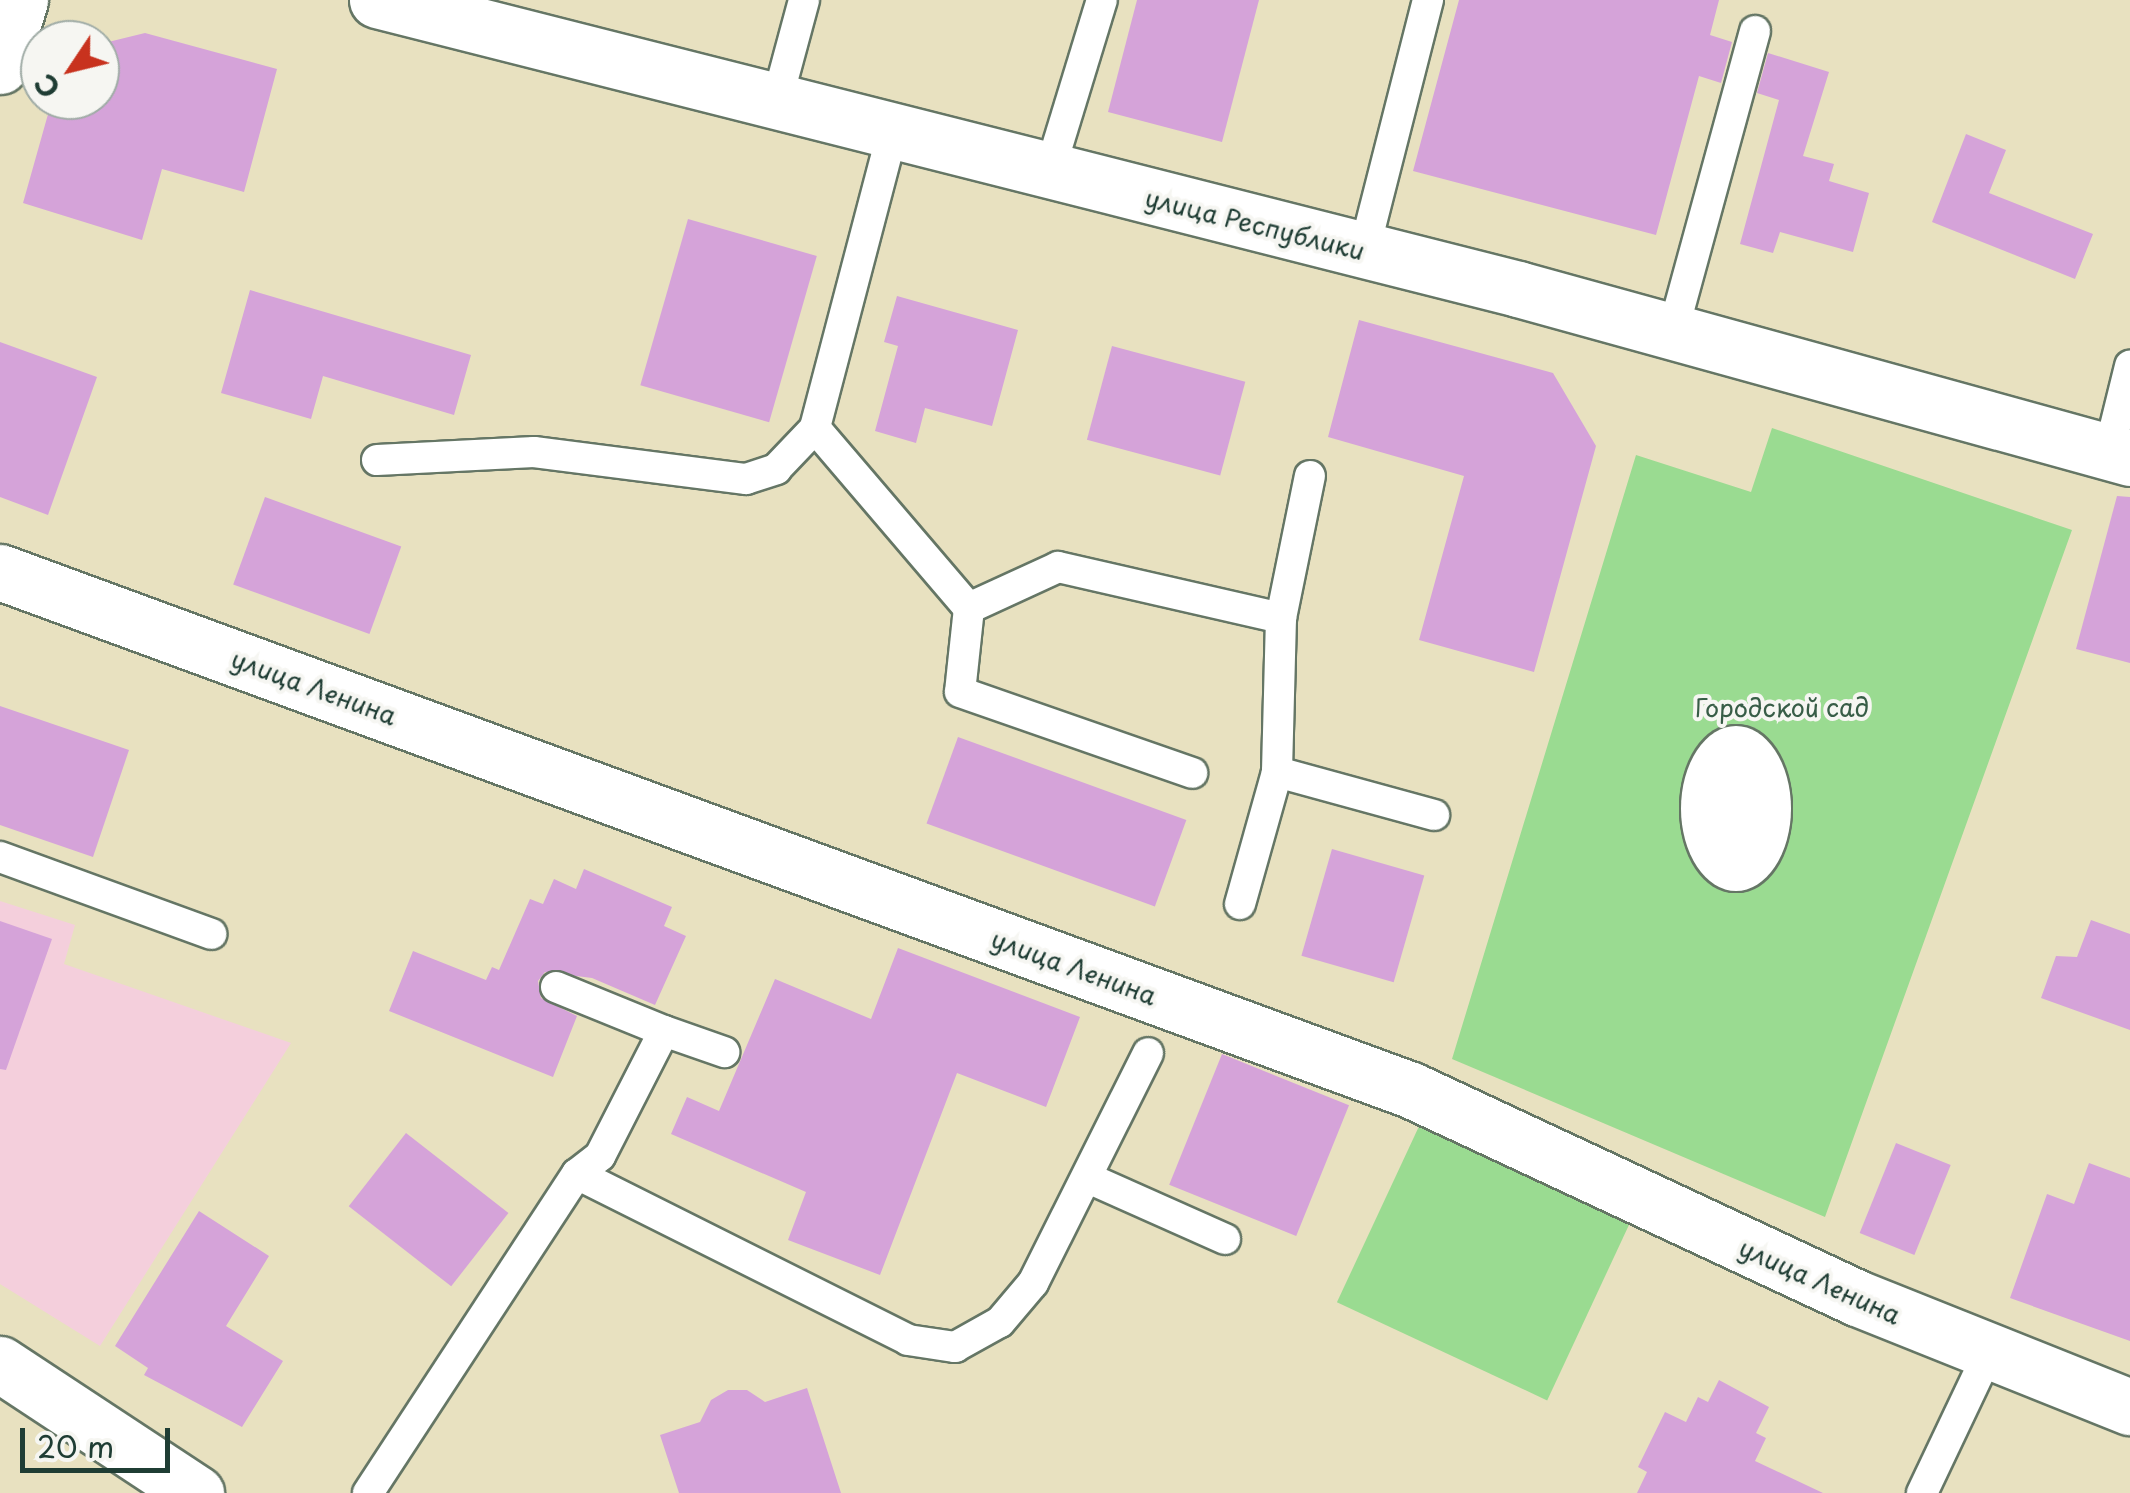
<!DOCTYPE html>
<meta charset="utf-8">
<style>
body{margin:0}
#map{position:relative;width:2130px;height:1493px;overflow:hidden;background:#e8e1c0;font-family:"Playpen Sans",sans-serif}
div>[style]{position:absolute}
.built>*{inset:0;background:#f4cfdc}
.green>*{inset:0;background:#9adb91;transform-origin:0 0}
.building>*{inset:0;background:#d5a3d9;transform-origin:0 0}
.roads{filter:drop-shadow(2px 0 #657665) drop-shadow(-2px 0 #657665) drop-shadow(0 2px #657665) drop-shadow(0 -2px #657665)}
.lane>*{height:30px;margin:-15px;padding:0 15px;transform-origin:15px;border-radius:15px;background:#fff}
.street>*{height:55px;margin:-27.5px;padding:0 27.5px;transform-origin:27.5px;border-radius:27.5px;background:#fff}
.street>.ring{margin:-27.5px;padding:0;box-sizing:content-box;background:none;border:55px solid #fff;border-radius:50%}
.secondary>*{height:55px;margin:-27.5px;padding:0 27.5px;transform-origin:27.5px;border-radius:27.5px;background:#fff}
span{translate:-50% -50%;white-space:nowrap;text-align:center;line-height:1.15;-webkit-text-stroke:8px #f6f6f2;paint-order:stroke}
.street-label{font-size:25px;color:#1f3d34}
.park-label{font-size:25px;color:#385d47}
.north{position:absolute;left:20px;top:20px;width:100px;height:100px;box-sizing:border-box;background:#f6f6f2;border:2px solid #a0aca6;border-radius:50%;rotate:235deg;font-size:28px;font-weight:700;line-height:40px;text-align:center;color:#1f3d34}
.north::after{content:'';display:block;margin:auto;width:35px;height:45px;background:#c8321e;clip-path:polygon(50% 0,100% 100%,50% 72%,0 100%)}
.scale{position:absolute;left:20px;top:1428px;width:150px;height:45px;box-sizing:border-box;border:5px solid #1f3d34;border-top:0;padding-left:12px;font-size:30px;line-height:35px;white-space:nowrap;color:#1f3d34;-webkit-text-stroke:8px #f6f6f2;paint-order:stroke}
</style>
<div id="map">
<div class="built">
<div style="clip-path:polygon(0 901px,75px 925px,64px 964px,291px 1043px,100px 1346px,0 1284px)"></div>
</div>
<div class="green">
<div style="clip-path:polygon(1772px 428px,2072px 530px,1825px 1217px,1452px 1059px,1636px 455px,1751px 492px)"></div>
<div style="left:1421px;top:1122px;width:232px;height:199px;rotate:25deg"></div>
</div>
<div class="building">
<div style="clip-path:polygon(1137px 0,1259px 0,1222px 142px,1108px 112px)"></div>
<div style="clip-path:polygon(1459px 0,1719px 0,1710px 35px,1732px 42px,1721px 83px,1699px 76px,1656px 235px,1413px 171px)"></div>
<div style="clip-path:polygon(145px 33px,277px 69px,244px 192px,162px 169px,142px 240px,23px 203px,52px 100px,100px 100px,100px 44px)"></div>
<div style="clip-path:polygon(1768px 53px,1829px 72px,1803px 156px,1834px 164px,1829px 181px,1869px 193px,1853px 252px,1780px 232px,1773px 253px,1740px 244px,1779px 100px,1757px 93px)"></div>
<div style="clip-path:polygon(1966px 134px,2006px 150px,1989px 193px,2093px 234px,2075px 279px,1932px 222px)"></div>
<div style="left:688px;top:219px;width:134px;height:173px;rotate:16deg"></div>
<div style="clip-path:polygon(250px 290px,471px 355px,454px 415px,323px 376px,311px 419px,221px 393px)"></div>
<div style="clip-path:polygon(897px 296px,1018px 330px,992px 426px,925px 408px,916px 443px,875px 431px,898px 346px,884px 342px)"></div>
<div style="clip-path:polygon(1359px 320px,1553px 373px,1596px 446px,1534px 672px,1419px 640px,1464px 476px,1328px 437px)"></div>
<div style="clip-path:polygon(0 342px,97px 377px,48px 515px,0 497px)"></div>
<div style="left:1112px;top:346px;width:138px;height:97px;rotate:15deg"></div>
<div style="clip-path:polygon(2117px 496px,2130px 497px,2130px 663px,2076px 649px)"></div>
<div style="left:265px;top:497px;width:145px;height:93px;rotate:20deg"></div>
<div style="clip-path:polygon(0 706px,129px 750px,93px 857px,0 825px)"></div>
<div style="left:958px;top:737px;width:243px;height:92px;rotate:20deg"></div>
<div style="left:1332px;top:849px;width:96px;height:111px;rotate:16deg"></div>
<div style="clip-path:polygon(584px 869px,672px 907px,664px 926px,686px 936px,655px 1005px,592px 978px,545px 972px,538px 981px,541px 998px,577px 1016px,553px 1077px,389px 1011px,413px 951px,486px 980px,492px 967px,499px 970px,530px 899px,543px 904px,554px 879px,576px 889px)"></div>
<div style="clip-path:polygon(2091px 920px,2130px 934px,2130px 1030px,2041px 998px,2056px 956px,2077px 957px)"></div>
<div style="clip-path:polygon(0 921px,52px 939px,6px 1070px,0 1069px)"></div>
<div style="clip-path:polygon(898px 948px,1080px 1017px,1046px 1107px,957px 1073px,880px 1275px,788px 1240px,806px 1192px,671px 1134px,687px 1097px,719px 1111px,775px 979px,871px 1019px)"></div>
<div style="left:1222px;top:1054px;width:137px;height:141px;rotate:22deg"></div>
<div style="left:406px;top:1133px;width:130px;height:93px;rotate:38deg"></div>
<div style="left:1896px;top:1143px;width:59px;height:97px;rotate:22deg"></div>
<div style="clip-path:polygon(2089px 1163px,2130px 1178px,2130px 1341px,2010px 1298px,2047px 1194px,2074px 1204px)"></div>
<div style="clip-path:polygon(199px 1211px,269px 1256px,226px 1326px,283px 1361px,242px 1427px,144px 1375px,148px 1368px,115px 1346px)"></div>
<div style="clip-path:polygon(1719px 1380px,1769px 1407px,1756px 1433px,1766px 1438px,1755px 1461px,1823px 1493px,1637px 1493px,1647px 1472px,1638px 1467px,1665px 1412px,1686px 1422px,1698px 1397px,1708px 1402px)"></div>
<div style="clip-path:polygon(807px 1388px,841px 1493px,679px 1493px,660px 1435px,700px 1422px,711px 1400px,728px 1390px,747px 1390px,765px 1402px)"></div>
</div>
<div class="roads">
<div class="lane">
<div style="left:776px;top:104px;width:108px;rotate:-74.9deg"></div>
<div style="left:892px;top:134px;width:304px;rotate:104.7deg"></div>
<div style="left:815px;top:428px;width:237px;rotate:49.5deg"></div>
<div style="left:969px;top:608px;width:98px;rotate:-24.7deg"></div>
<div style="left:1058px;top:567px;width:229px;rotate:12.9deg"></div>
<div style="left:1281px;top:618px;width:154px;rotate:91.5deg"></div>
<div style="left:1277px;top:772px;width:163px;rotate:15.3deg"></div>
<div style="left:1049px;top:173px;width:181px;rotate:-73deg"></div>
<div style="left:1364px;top:251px;width:259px;rotate:-75.7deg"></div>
<div style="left:1673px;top:331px;width:311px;rotate:-74.7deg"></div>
<div style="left:2109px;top:451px;width:88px;rotate:-76.1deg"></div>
<div style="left:377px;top:460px;width:157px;rotate:-2.9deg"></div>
<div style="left:534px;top:452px;width:214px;rotate:7.3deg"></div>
<div style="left:746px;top:479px;width:32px;rotate:-18deg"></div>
<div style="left:776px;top:469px;width:57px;rotate:-46.4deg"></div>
<div style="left:969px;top:608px;width:84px;rotate:96.1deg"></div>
<div style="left:960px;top:692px;width:246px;rotate:19.2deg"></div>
<div style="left:1281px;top:618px;width:145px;rotate:-78.5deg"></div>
<div style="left:0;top:857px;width:225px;rotate:20deg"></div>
<div style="left:1240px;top:904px;width:137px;rotate:-74.3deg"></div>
<div style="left:556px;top:987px;width:117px;rotate:22.2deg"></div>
<div style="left:664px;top:1031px;width:140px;rotate:117.1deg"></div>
<div style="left:600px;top:1156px;width:29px;rotate:142deg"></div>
<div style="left:664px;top:1031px;width:64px;rotate:19.3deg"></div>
<div style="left:1088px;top:1178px;width:150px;rotate:24deg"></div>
<div style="left:368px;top:1493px;width:381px;rotate:-56.8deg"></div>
<div style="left:577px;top:1174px;width:370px;rotate:26.6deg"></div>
<div style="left:908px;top:1340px;width:48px;rotate:8.5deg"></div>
<div style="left:955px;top:1347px;width:51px;rotate:-29.1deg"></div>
<div style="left:1000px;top:1322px;width:51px;rotate:-49.8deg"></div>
<div style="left:1033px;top:1283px;width:257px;rotate:-63.4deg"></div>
<div style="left:1922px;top:1493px;width:154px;rotate:-64.6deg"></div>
</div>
<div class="street">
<div style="left:377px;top:0;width:1177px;rotate:14.21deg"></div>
<div style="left:1518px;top:289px;width:635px;rotate:15.44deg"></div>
<div style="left:0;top:572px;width:1503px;rotate:20.16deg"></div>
<div style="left:1411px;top:1090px;width:492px;rotate:25deg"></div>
<div style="left:1857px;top:1298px;width:294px;rotate:21.8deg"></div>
<div class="ring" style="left:1708px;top:753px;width:-19px;height:-19px"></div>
<div style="left:0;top:1364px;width:235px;rotate:33.4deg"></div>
</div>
<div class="secondary">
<div style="left:0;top:66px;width:69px;rotate:-73.1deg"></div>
</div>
</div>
<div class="street-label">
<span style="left:1255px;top:224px;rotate:14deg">улица Республики</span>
<span style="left:314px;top:687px;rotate:20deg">улица Ленина</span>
<span style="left:1074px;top:967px;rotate:20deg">улица Ленина</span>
<span style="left:1820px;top:1281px;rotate:24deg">улица Ленина</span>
</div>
<div class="park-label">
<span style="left:1782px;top:707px">Городской сад</span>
</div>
<div class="north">С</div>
<div class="scale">20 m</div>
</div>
